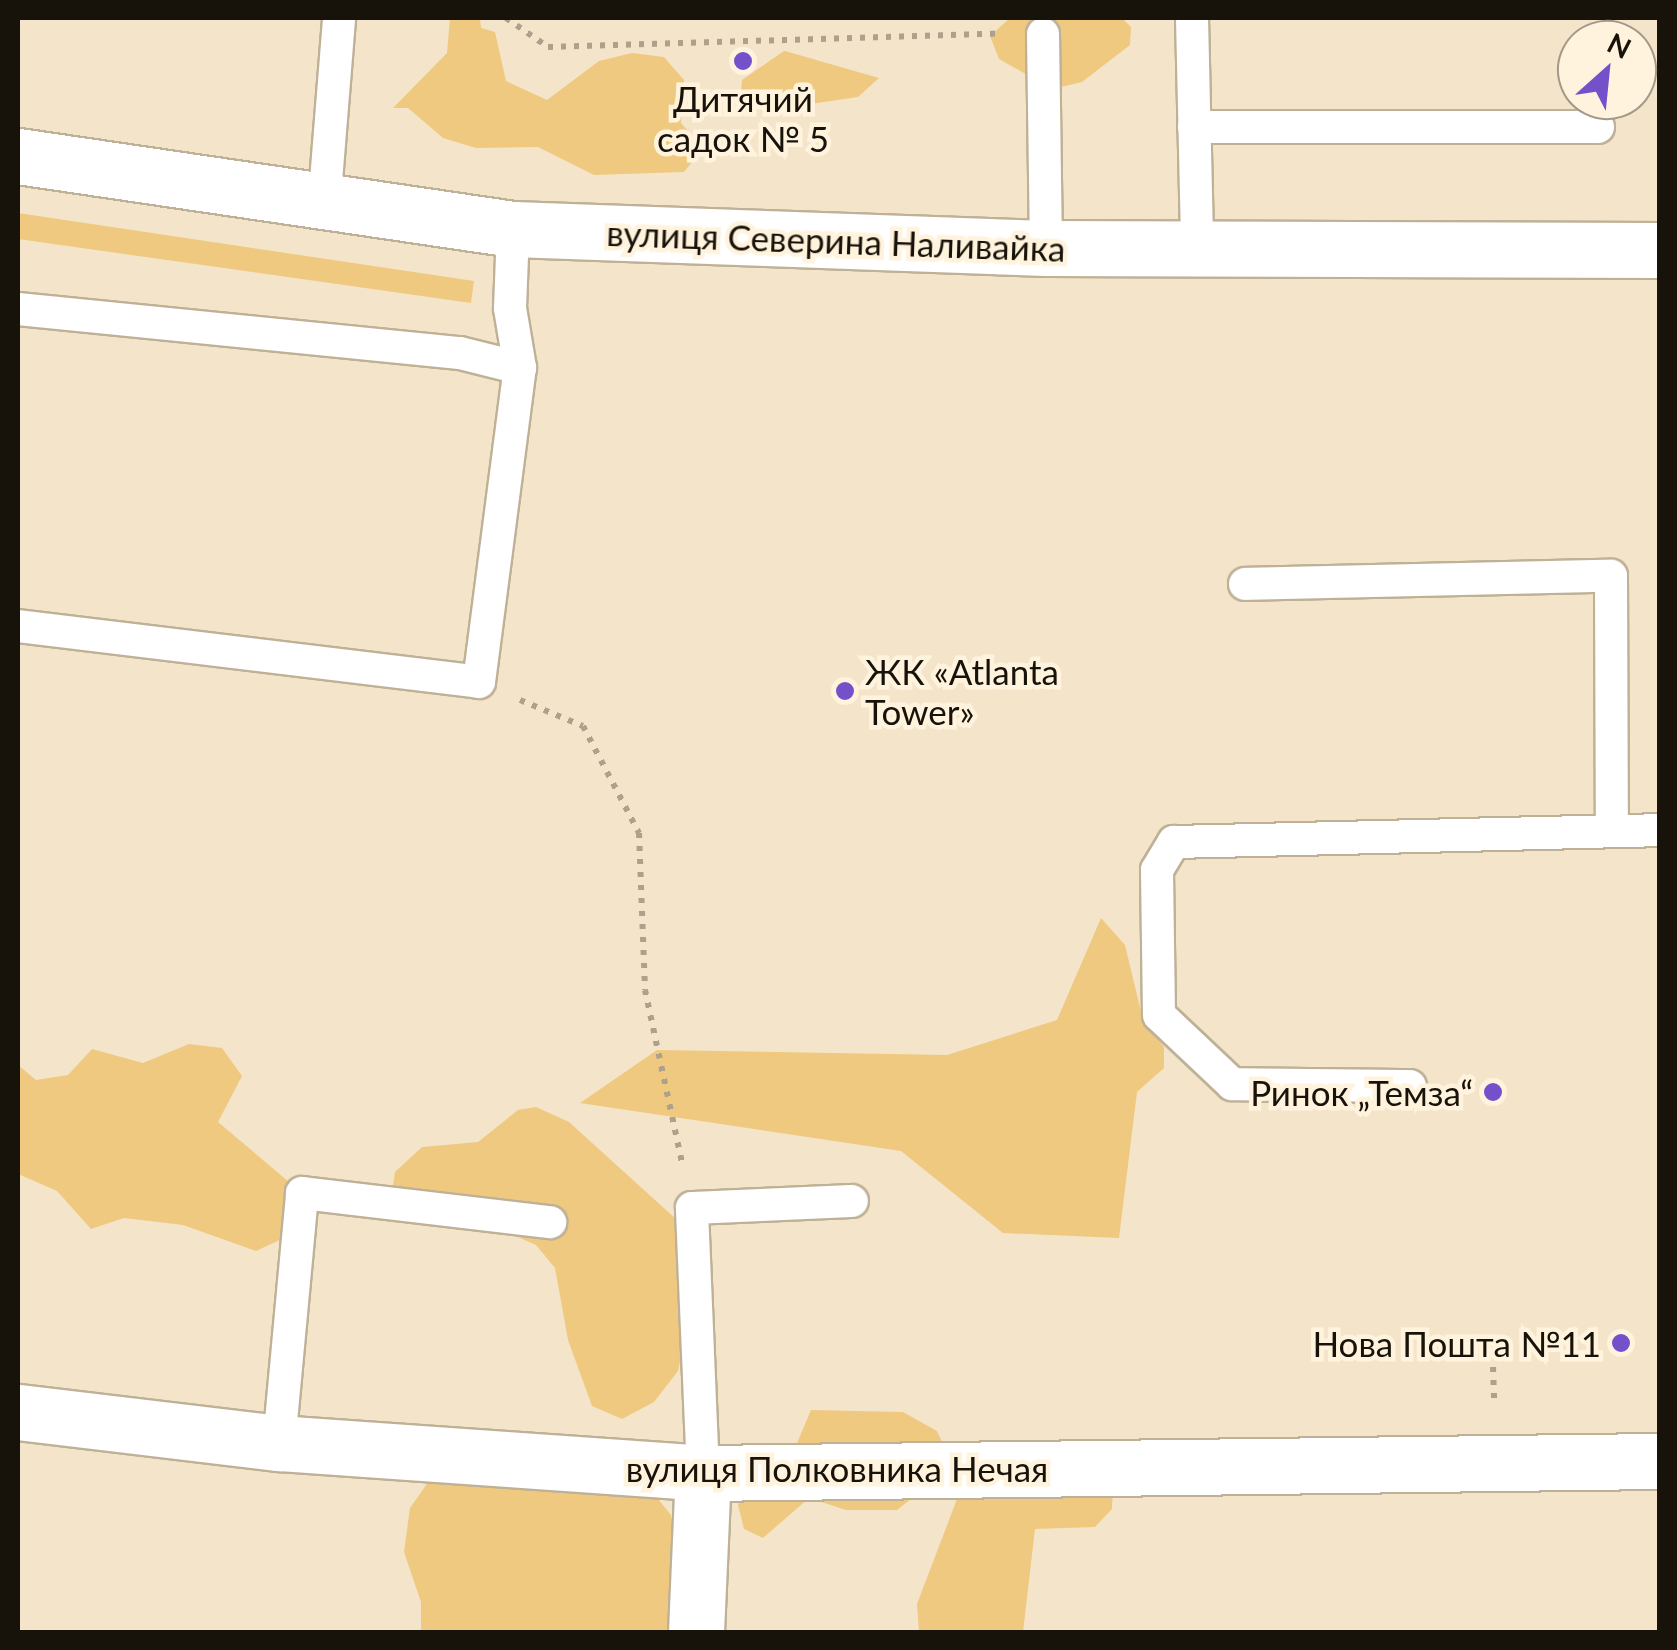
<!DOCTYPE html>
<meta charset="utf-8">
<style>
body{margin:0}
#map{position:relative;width:1677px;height:1650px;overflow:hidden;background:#f4e5ca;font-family:Lato,sans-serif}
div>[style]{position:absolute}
.green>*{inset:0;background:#efc97f}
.path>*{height:6px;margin-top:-3px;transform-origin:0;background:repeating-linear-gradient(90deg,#ada18c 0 5px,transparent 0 13px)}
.roads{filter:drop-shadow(2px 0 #bfb197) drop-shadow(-2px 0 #bfb197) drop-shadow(0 2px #bfb197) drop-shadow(0 -2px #bfb197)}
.service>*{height:32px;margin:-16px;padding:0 16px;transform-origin:16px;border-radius:16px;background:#fff}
.minor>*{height:55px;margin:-27.5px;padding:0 27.5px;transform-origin:27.5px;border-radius:27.5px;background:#fff}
.dots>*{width:28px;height:28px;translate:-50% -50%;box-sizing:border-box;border:5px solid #fff3dd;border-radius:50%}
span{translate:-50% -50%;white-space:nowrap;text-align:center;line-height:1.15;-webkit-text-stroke:9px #fff3dd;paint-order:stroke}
.poi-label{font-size:35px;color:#18130a}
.left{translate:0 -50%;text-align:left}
.right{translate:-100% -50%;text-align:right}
.street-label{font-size:35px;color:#18130a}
.frame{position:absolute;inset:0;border:20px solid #18130a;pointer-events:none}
.north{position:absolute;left:1557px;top:20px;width:100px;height:100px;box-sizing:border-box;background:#fff3dd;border:2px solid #a39989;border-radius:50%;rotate:27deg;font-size:28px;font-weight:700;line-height:40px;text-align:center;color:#18130a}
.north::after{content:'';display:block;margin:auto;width:35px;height:45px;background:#7451ca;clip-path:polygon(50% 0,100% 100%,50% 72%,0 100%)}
</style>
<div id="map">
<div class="green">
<div style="clip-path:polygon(450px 18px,480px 18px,481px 28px,495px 32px,506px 81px,547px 100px,599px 61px,632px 53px,664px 57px,684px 80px,681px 123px,703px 148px,684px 172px,594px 175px,538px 147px,476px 148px,443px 138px,408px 108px,393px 108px,447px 53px)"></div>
<div style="clip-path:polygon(1010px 18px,1122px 18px,1131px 27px,1130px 45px,1082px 82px,1052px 89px,999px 59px,990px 36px)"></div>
<div style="clip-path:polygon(784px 51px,785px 51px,879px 78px,858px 97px,770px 110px,741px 94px,742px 80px)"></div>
<div style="clip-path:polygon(18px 213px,474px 281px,471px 303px,18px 239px)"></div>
<div style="clip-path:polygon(1101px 918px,1125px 945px,1143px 1020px,1164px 1047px,1164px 1068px,1137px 1092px,1119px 1238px,1003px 1233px,901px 1151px,580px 1103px,657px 1050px,947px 1055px,1057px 1020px)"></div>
<div style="clip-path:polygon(189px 1044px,222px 1048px,242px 1076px,218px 1122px,302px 1193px,288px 1236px,256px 1251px,183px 1225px,124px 1218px,91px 1229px,57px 1191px,18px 1174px,18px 1065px,36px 1080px,68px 1075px,92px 1049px,143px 1063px)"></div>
<div style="clip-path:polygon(536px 1107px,569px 1122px,687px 1229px,689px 1317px,678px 1371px,654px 1402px,622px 1419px,592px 1406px,568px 1340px,555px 1268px,536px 1245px,506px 1232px,454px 1228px,392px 1192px,395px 1172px,422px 1147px,478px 1142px,518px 1110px)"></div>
<div style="clip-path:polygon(811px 1410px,903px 1412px,937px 1431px,948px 1455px,939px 1477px,897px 1510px,846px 1510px,809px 1498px,763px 1538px,744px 1529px,738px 1505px,755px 1460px,792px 1455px)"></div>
<div style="clip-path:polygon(438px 1468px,653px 1493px,671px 1515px,681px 1556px,675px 1632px,421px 1632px,421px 1602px,404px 1552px,410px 1508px)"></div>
<div style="clip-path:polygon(987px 1477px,1113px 1486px,1112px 1509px,1095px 1527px,1035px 1529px,1023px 1632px,919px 1632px,917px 1604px,957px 1499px)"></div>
</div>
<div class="path">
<div style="left:506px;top:18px;width:51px;rotate:34.6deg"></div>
<div style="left:548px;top:47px;width:451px;rotate:-1.7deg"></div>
<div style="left:520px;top:700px;width:68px;rotate:22.4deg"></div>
<div style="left:583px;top:726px;width:121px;rotate:62.4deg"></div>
<div style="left:639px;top:833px;width:157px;rotate:87.8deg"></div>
<div style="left:645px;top:990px;width:177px;rotate:77.9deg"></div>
<div style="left:1493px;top:1367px;width:38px;rotate:88deg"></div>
</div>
<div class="roads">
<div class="service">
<div style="left:1192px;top:18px;width:228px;rotate:88.7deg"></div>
<div style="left:1043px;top:34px;width:214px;rotate:89.2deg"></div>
<div style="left:1194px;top:127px;width:404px"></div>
<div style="left:324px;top:206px;width:189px;rotate:-85.4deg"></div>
<div style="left:18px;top:309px;width:444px;rotate:5.7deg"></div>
<div style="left:460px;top:353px;width:62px;rotate:14deg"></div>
<div style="left:520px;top:368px;width:61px;rotate:-99.5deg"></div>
<div style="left:510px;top:308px;width:79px;rotate:-87.8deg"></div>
<div style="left:1245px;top:584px;width:366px;rotate:-1.3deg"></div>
<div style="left:1611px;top:576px;width:255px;rotate:89.8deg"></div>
<div style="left:18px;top:626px;width:464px;rotate:6.9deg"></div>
<div style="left:479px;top:682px;width:317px;rotate:-82.6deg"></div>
<div style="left:1410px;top:1086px;width:178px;rotate:-179.4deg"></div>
<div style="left:1232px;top:1084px;width:100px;rotate:-136.6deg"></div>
<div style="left:1159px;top:1015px;width:145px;rotate:-90.8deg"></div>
<div style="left:1157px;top:870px;width:33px;rotate:-59deg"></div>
<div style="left:1174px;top:842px;width:486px;rotate:-1.4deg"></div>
<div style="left:279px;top:1443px;width:251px;rotate:-84.7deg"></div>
<div style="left:302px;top:1193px;width:250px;rotate:6.7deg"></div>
<div style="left:703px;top:1473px;width:265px;rotate:-92.4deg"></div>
<div style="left:692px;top:1208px;width:160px;rotate:-2.5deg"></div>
</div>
<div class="minor">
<div style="left:18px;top:156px;width:500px;rotate:8.39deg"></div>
<div style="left:513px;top:229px;width:533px;rotate:2.04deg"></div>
<div style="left:1046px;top:248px;width:614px;rotate:0.19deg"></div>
<div style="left:18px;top:1412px;width:263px;rotate:6.8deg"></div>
<div style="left:279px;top:1443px;width:425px;rotate:4deg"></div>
<div style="left:703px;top:1473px;width:957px;rotate:-0.72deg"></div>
<div style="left:696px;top:1632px;width:159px;rotate:-87.5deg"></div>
</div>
</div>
<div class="dots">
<div style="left:743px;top:61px;background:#7451ca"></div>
<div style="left:845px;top:691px;background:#7451ca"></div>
<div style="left:1493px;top:1092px;background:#7451ca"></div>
<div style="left:1621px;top:1343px;background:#7451ca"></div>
</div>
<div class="poi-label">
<span style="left:743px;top:118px">Дитячий<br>садок № 5</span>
<span class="left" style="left:865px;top:691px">ЖК «Atlanta<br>Tower»</span>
<span class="right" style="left:1473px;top:1092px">Ринок „Темза“</span>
<span class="right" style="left:1601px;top:1343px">Нова Пошта №11</span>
</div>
<div class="street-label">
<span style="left:836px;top:240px;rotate:2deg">вулиця Северина Наливайка</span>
<span style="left:837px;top:1468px">вулиця Полковника Нечая</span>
</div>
<div class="frame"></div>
<div class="north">N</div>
</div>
